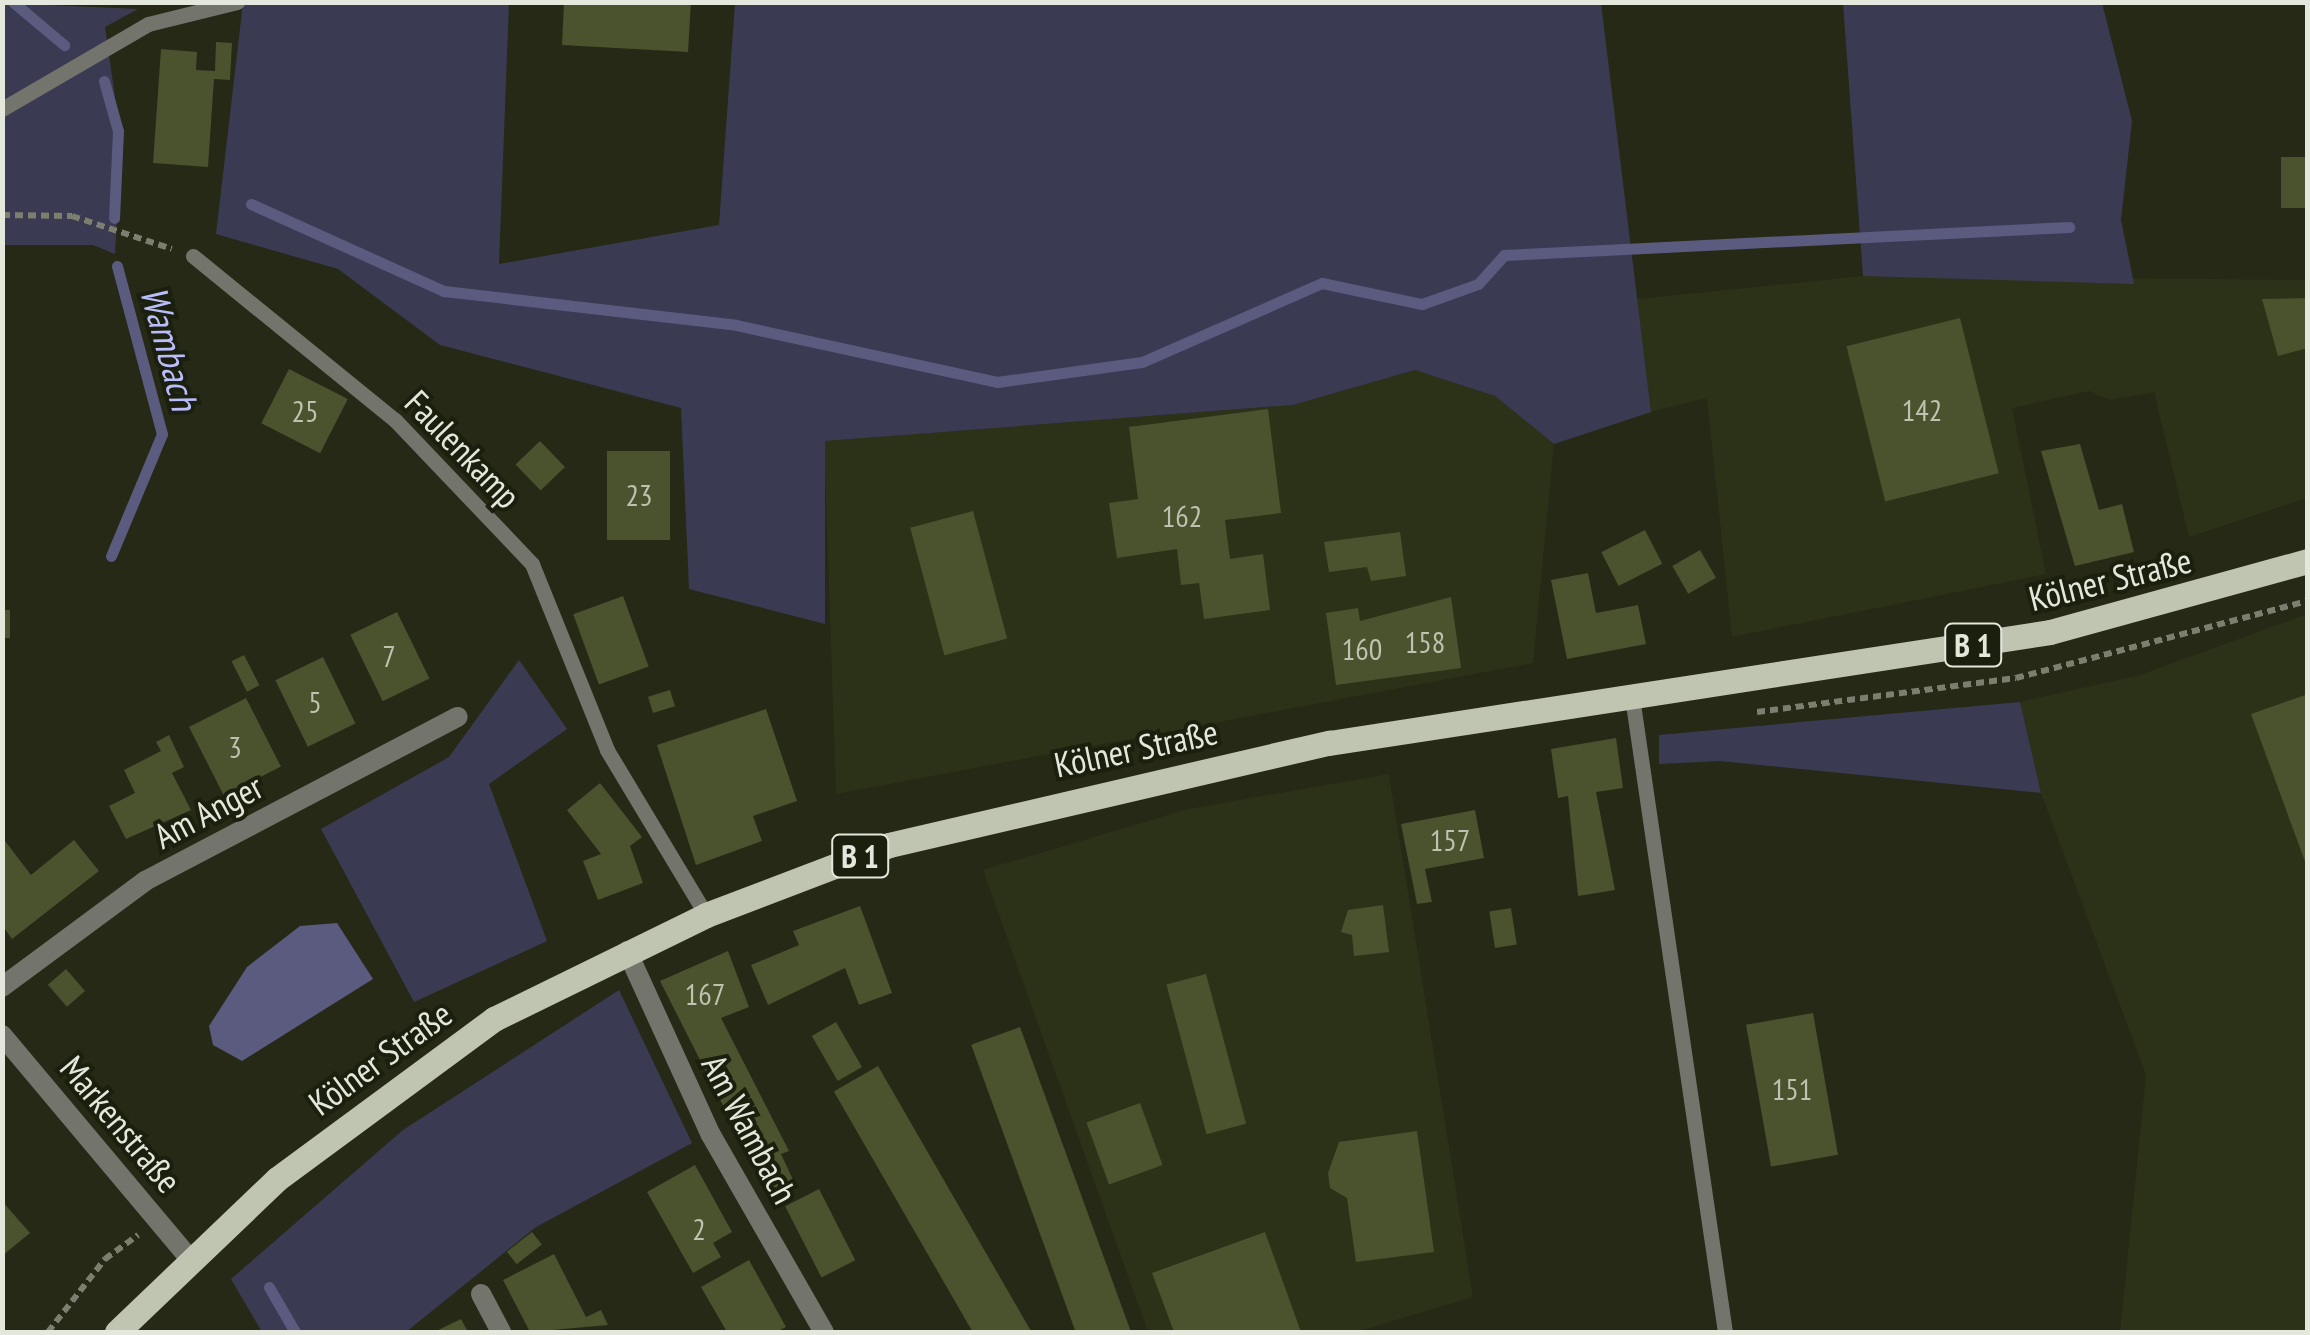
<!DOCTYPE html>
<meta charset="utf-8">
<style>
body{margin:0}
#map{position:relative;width:2310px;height:1335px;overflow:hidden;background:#252916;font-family:"PT Sans Narrow",sans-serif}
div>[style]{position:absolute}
.built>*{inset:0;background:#2c3218}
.green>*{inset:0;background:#3a3b52}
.water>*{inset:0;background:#5a5b7f}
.stream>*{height:11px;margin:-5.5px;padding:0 5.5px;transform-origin:5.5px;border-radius:5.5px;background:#5a5b7f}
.building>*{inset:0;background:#4a522e;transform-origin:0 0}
.path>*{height:6px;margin-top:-3px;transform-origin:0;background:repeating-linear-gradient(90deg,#7c7f6f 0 8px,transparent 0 13px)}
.service>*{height:15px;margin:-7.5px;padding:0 7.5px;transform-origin:7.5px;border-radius:7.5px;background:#73756c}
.minor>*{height:20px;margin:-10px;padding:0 10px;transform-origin:10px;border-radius:10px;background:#73756c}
.tertiary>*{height:20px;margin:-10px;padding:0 10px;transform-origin:10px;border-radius:10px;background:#73756c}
.primary>*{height:25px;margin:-12.5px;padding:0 12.5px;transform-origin:12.5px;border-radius:12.5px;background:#bfc5b1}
span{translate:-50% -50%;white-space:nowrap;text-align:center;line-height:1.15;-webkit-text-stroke:8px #1b1f0d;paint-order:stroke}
.number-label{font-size:30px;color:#bec2b0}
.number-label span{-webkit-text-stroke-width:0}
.shield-label span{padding:2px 8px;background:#1b1f0d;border:2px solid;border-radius:8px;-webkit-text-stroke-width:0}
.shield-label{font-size:32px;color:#e4e7db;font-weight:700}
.street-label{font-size:35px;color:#e4e7db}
.water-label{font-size:38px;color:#bbbdfb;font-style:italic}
.frame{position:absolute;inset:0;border:5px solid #e4e7db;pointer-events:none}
</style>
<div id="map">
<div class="built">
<div style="clip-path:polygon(1863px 276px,2307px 280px,2307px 498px,2189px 537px,2154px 392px,2110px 400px,2089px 391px,2012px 408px,2046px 574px,1732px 637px,1707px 398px,1651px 412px,1637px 299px)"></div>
<div style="clip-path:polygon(1415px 370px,1495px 396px,1554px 444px,1533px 663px,836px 794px,824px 441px,1293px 405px)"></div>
<div style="clip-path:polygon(2307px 614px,2307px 1332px,2120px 1332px,2146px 1075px,2041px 793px,2020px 702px,2140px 675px)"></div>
<div style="clip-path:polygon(1389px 774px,1473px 1297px,1356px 1332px,1148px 1332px,983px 870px,1188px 809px)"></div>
</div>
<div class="green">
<div style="clip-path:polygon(3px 3px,138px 9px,105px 27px,121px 139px,115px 254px,93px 245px,3px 245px)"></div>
<div style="clip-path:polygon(243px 3px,509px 3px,499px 264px,719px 225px,735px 3px,1601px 3px,1651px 412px,1554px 444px,1495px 396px,1415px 370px,1293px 405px,825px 441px,825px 624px,689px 589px,681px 408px,440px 345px,338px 269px,216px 234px)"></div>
<div style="clip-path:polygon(1843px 3px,2102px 3px,2132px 121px,2121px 220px,2134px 284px,1863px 276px)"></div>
<div style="clip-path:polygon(519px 660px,567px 729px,489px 784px,547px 941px,414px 1002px,321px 829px,449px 757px)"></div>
<div style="clip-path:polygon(2020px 702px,2041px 793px,1720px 761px,1659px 764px,1659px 735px)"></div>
<div style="clip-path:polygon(619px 990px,692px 1143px,536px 1227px,406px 1332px,262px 1332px,231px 1279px,403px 1130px)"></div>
</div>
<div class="water">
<div style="clip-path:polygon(337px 923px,373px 979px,242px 1061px,213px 1045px,209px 1026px,247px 967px,300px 926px)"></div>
</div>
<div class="stream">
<div style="left:13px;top:2px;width:67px;rotate:40.1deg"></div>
<div style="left:104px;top:81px;width:52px;rotate:74.4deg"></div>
<div style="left:118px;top:131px;width:87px;rotate:92.6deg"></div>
<div style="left:251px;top:204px;width:212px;rotate:24.3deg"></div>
<div style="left:444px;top:291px;width:294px;rotate:6.6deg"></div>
<div style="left:736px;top:325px;width:267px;rotate:12.3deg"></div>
<div style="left:997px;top:382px;width:146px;rotate:-7.9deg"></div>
<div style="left:1142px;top:362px;width:197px;rotate:-23.7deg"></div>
<div style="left:1322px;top:283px;width:102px;rotate:11.9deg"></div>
<div style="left:1422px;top:304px;width:59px;rotate:-19.7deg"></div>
<div style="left:1478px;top:284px;width:39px;rotate:-48deg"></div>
<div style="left:1504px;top:255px;width:566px;rotate:-2.84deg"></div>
<div style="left:111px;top:556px;width:132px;rotate:-67.3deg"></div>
<div style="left:162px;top:434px;width:174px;rotate:-105deg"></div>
<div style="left:269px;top:1287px;width:52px;rotate:60deg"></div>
</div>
<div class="building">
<div style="clip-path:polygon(564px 2px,691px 2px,688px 52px,562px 45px)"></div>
<div style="clip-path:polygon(216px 42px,232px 43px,230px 80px,214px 79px,208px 167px,153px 163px,161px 49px,197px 52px,196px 70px,215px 71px)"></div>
<div style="left:2308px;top:157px;width:51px;height:27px;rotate:90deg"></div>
<div style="clip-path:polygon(2308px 298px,2308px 348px,2278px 356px,2262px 299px)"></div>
<div style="left:1960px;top:318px;width:160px;height:117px;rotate:76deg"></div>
<div style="left:289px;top:369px;width:66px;height:61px;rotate:27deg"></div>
<div style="clip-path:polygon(1268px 409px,1281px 513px,1225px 520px,1230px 559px,1263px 554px,1270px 610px,1204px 619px,1199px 583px,1181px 585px,1177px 549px,1117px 558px,1109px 503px,1138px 499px,1129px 427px)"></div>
<div style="left:540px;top:441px;width:36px;height:34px;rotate:46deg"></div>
<div style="clip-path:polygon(2080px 444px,2099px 510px,2122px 504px,2134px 552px,2075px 566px,2041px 451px)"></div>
<div style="left:607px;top:451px;width:63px;height:89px"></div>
<div style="left:973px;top:511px;width:132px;height:65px;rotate:75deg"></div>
<div style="left:1645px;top:530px;width:38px;height:49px;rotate:63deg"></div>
<div style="clip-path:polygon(1400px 532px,1406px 576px,1371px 581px,1367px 567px,1329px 572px,1324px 542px)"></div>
<div style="left:1700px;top:550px;width:32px;height:32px;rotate:60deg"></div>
<div style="clip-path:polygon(1588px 573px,1596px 613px,1638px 605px,1646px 644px,1567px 659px,1551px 580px)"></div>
<div style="left:623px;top:596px;width:75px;height:53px;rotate:70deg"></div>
<div style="clip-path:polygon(1451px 597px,1461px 668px,1336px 685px,1326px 613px,1358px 608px,1360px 621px)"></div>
<div style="left:2px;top:610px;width:8px;height:28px"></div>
<div style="left:397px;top:612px;width:74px;height:52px;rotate:64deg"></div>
<div style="left:244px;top:655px;width:34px;height:14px;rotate:63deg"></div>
<div style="left:323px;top:657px;width:74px;height:53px;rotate:64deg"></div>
<div style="left:670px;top:690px;width:17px;height:23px;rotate:73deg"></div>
<div style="clip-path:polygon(2308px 694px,2308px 867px,2307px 867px,2251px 714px)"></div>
<div style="left:246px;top:698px;width:77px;height:64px;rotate:63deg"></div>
<div style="clip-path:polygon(766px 709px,797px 801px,753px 816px,762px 841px,696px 865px,657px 745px)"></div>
<div style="clip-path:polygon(169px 735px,184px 767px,172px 773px,191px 810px,126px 839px,109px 806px,135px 793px,124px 770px,161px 751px,156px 742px)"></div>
<div style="clip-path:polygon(1616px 738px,1623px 788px,1596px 792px,1615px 890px,1578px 896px,1568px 796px,1558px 798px,1551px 749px)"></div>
<div style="clip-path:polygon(600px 783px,642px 837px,630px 846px,643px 883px,598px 900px,583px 861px,601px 854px,567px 810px)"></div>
<div style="clip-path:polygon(1475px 810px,1484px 858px,1425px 869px,1432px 902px,1417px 904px,1401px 824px)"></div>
<div style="clip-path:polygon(2px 837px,31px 875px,74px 840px,99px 871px,12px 939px,2px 925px)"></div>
<div style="clip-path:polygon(1383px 905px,1389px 952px,1354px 956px,1352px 935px,1341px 932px,1348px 910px)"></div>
<div style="clip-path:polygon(860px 906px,892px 993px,859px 1005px,845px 968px,768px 1005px,751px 965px,799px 945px,793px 931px)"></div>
<div style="left:1511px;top:908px;width:37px;height:22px;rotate:81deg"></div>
<div style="clip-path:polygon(728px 951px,749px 1007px,721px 1018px,789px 1151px,781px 1154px,795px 1184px,770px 1198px,660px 981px)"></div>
<div style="left:66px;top:969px;width:29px;height:24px;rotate:49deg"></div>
<div style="left:1206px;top:974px;width:155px;height:41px;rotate:75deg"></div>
<div style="left:1813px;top:1013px;width:144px;height:68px;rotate:80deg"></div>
<div style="left:836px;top:1022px;width:52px;height:28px;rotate:60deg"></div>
<div style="left:1020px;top:1027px;width:324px;height:52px;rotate:70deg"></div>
<div style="left:878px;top:1066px;width:306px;height:51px;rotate:60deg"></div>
<div style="left:1140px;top:1103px;width:66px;height:57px;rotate:70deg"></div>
<div style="clip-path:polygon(1417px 1131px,1434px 1252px,1356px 1262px,1347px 1198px,1330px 1188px,1328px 1173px,1339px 1142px)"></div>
<div style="clip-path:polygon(695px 1165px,732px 1232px,713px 1243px,721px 1257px,693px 1273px,647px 1192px)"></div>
<div style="left:819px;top:1189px;width:80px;height:38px;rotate:63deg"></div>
<div style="clip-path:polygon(2px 1201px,30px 1233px,2px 1256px)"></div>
<div style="left:532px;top:1232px;width:16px;height:32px;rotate:52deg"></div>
<div style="clip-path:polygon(1265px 1232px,1301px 1332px,1174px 1332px,1152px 1273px)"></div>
<div style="clip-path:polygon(554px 1254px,586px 1317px,601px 1310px,608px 1325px,530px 1332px,503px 1280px)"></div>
<div style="clip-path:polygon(749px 1260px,786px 1327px,776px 1332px,727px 1332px,701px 1287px)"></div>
<div style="clip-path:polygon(461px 1319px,468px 1332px,434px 1332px)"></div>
</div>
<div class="path">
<div style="left:2px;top:215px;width:70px;rotate:0.8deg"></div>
<div style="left:72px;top:216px;width:105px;rotate:18.3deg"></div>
<div style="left:1757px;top:712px;width:261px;rotate:-7.5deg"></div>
<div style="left:2016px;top:678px;width:302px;rotate:-14.8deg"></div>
<div style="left:48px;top:1332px;width:93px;rotate:-52deg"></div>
<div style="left:105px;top:1259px;width:41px;rotate:-36deg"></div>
</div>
<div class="service">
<div style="left:2px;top:109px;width:169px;rotate:-30.2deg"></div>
<div style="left:148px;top:24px;width:92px;rotate:-13.9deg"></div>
<div style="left:193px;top:256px;width:260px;rotate:39.1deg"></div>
<div style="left:395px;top:420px;width:199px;rotate:46.4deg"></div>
<div style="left:532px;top:564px;width:201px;rotate:68deg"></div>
<div style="left:607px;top:750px;width:192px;rotate:59deg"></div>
<div style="left:1632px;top:697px;width:642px;rotate:81.67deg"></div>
</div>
<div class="minor">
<div style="left:627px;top:951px;width:202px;rotate:65.5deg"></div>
<div style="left:711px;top:1135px;width:227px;rotate:60.2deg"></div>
<div style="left:2px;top:987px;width:178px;rotate:-36.5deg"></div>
<div style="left:145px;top:881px;width:353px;rotate:-27.7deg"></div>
<div style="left:481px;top:1294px;width:43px;rotate:62.2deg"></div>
</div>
<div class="tertiary">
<div style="left:2px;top:1035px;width:290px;rotate:50deg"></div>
</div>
<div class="primary">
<div style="left:117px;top:1332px;width:221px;rotate:-43.7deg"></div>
<div style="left:277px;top:1179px;width:270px;rotate:-36.4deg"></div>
<div style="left:494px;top:1019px;width:236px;rotate:-26.1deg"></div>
<div style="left:706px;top:915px;width:196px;rotate:-20.9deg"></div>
<div style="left:889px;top:845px;width:452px;rotate:-13.1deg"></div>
<div style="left:1329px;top:743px;width:729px;rotate:-8.75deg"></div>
<div style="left:2050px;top:632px;width:268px;rotate:-15.4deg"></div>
</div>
<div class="number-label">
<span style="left:1922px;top:410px">142</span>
<span style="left:305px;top:411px">25</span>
<span style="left:639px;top:495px">23</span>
<span style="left:1182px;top:516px">162</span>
<span style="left:1425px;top:642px">158</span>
<span style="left:1362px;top:649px">160</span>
<span style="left:389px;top:656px">7</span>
<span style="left:315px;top:702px">5</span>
<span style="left:235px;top:747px">3</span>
<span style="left:1450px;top:840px">157</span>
<span style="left:705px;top:994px">167</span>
<span style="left:1792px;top:1089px">151</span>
<span style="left:699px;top:1229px">2</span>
</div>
<div class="shield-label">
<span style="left:1973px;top:645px">B 1</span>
<span style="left:860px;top:856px">B 1</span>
</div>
<div class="street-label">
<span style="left:463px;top:449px;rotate:46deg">Faulenkamp</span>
<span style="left:2110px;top:579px;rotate:-14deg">Kölner Straße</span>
<span style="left:1136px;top:748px;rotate:-12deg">Kölner Straße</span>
<span style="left:208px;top:811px;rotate:-28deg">Am Anger</span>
<span style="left:380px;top:1058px;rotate:-36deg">Kölner Straße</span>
<span style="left:121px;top:1124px;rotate:50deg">Markenstraße</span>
<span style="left:750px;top:1129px;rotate:62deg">Am Wambach</span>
</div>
<div class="water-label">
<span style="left:170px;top:348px;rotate:75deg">Wambach</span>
</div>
<div class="frame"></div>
</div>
